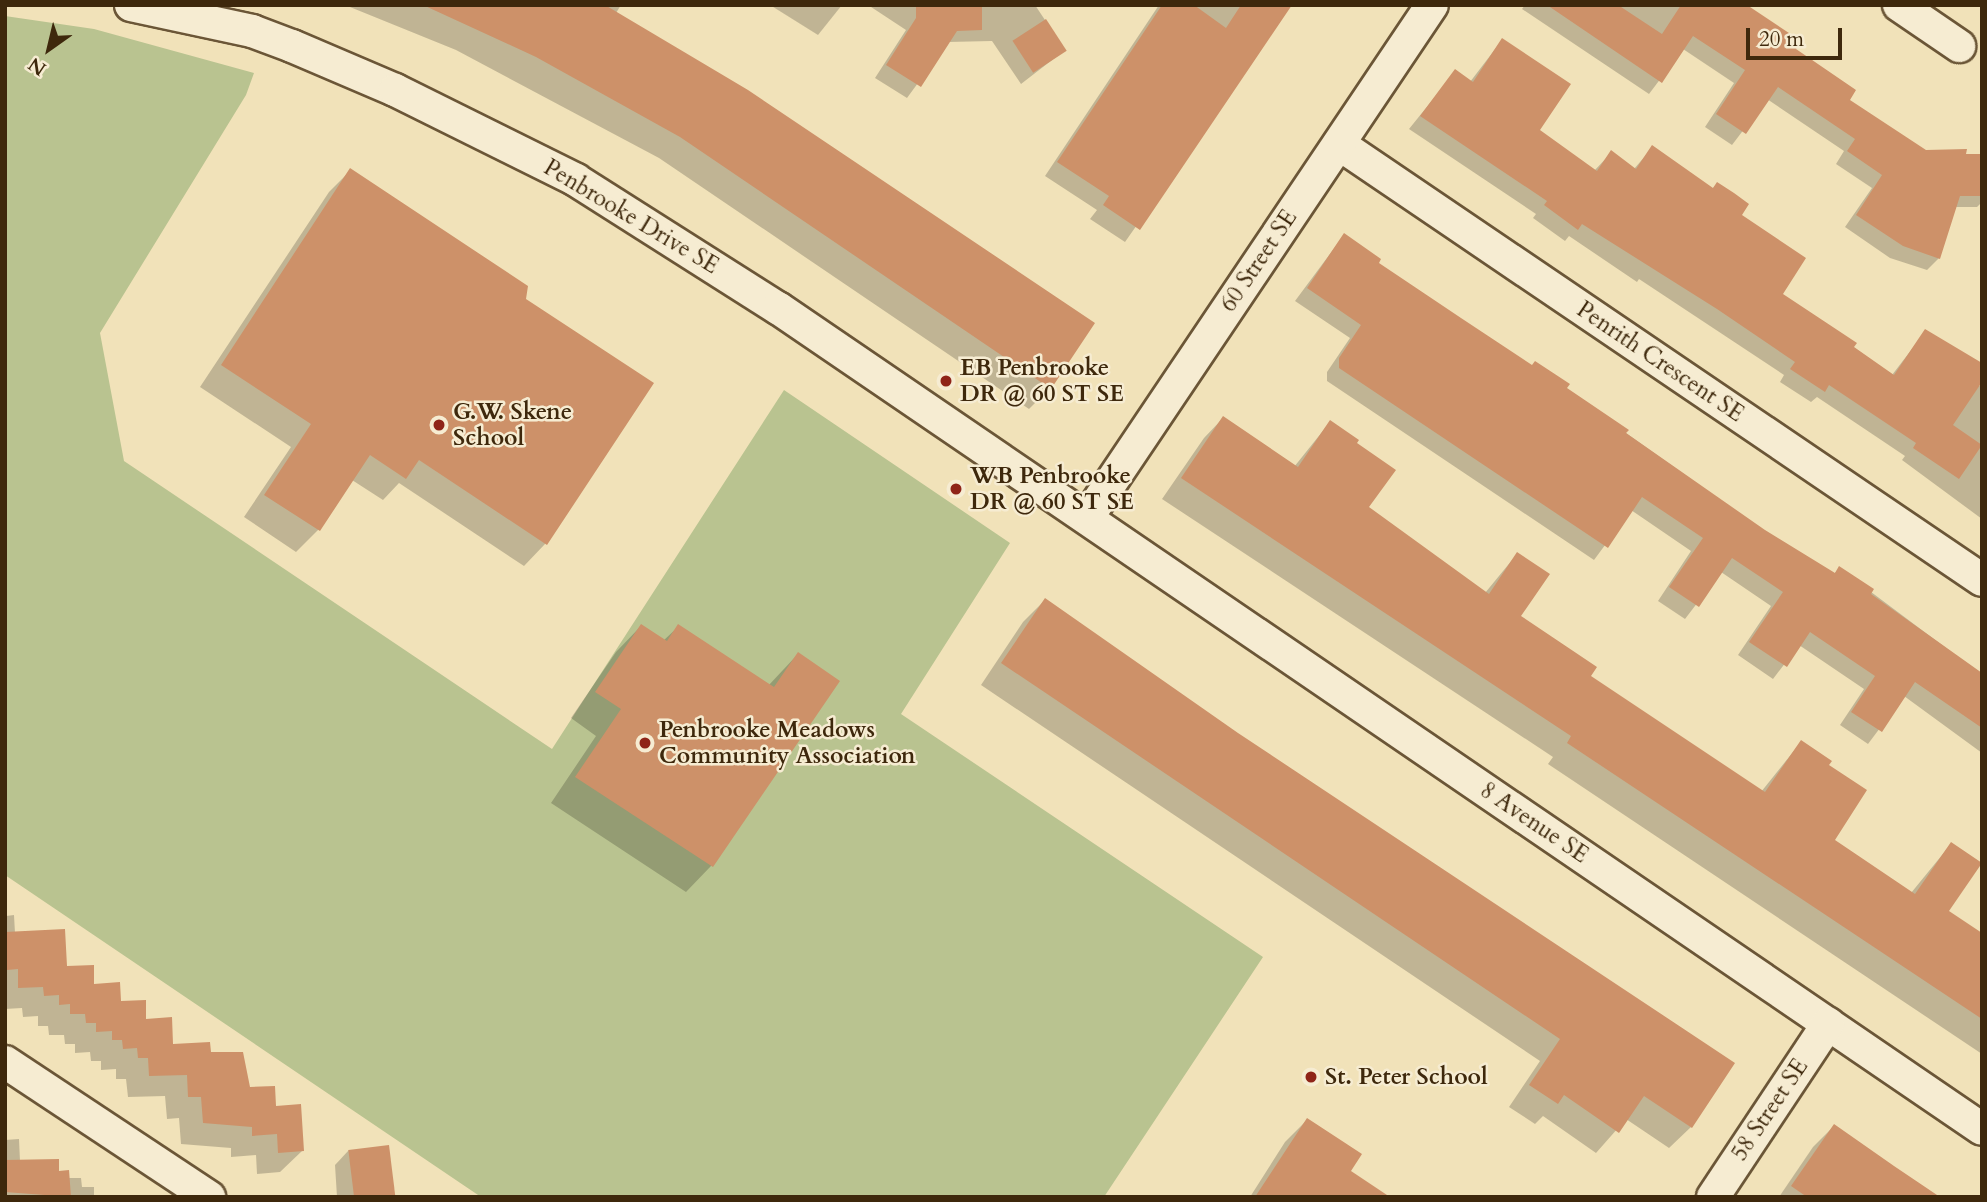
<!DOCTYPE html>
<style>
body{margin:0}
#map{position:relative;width:1987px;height:1202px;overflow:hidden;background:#f1e2b9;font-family:Cardo,serif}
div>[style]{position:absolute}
.green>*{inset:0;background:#b9c390}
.shadow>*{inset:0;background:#0003}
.building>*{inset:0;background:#cd9169;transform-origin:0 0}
.roads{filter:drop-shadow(2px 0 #6b5637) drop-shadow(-2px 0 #6b5637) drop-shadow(0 2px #6b5637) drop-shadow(0 -2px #6b5637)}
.minor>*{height:32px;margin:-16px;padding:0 16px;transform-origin:16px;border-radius:16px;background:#f6ecd2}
.dots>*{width:19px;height:19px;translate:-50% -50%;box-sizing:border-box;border:4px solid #f6ecd2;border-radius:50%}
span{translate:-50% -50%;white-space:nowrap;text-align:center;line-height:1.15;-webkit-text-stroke:5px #f6ecd2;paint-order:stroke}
.street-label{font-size:23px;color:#3e280c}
.poi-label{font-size:23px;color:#3e280c;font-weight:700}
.left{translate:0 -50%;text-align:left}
.frame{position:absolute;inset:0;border:7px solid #3e280c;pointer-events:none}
.north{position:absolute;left:14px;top:14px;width:70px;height:70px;-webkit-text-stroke:5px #f6ecd2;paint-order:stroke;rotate:214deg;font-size:19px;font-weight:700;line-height:28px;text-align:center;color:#3e280c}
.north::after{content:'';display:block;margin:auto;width:24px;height:32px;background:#3e280c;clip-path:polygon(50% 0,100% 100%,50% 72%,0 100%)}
.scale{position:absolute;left:1746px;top:28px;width:96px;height:32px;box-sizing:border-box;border:4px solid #3e280c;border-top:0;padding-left:9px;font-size:21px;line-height:24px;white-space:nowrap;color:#3e280c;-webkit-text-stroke:5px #f6ecd2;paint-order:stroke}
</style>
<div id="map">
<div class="green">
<div style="clip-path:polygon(5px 16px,94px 29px,254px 73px,246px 95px,100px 333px,124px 461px,552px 749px,784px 390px,1010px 543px,901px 714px,1263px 957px,1104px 1197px,481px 1197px,5px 875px)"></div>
</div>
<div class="shadow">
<div style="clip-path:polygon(345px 5px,621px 5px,616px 13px,1050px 388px,1029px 409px,659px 158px,456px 50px)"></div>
<div style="clip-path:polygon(770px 5px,842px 5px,818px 35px)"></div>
<div style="clip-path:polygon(868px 5px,1035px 5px,1065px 50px,1021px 84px,992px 41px,948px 42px,907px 98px,875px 78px,906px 30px)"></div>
<div style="clip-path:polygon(1159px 5px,1291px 5px,1125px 242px,1090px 219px,1097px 210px,1045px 176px)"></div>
<div style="clip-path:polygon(1525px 5px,1744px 5px,1848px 100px,1926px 152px,1982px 155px,1982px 202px,1977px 207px,1955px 207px,1939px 258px,1927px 270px,1890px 258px,1845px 227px,1872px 188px,1836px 164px,1844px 151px,1767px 99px,1732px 145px,1705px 127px,1734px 83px,1683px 49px,1649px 94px,1522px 9px)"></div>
<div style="clip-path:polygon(1502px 40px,1537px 131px,1594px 171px,1611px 153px,1634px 169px,1652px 148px,1712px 189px,1717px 184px,1780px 294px,1892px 375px,1925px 332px,1982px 388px,1982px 519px,1902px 460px,1905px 456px,1817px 397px,1811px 402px,1780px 382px,1784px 375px,1639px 279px,1637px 282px,1569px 236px,1565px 241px,1533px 218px,1536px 214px,1409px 129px,1455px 72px,1470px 82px)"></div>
<div style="clip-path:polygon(350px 171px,524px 300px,651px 383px,545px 544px,524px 566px,399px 483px,383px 500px,352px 480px,318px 530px,296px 552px,244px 517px,291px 447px,200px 387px,329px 192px)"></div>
<div style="clip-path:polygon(1344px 235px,1376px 263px,1564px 389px,1764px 531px,1834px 574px,1839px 568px,1982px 675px,1982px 753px,1904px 696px,1868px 744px,1840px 725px,1864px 689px,1799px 645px,1773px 679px,1738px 655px,1771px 606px,1721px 572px,1685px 619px,1658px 601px,1691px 551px,1631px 510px,1594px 560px,1327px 381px,1327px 372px,1350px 338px,1295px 301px)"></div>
<div style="clip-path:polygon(1223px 418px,1294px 467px,1330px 422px,1355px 443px,1367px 508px,1485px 593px,1517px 554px,1519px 616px,1588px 676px,1761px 792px,1801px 742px,1826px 765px,1832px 840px,1911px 893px,1951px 844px,1947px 911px,1982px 936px,1982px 1054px,1548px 764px,1553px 757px,1162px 499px,1204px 438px)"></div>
<div style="clip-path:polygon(1045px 600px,1691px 1127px,1669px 1148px,1626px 1119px,1596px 1153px,1543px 1116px,1535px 1124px,1509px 1107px,1540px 1061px,981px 685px,1023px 622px)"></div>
<div style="clip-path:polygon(641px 626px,663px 641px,679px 626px,768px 686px,798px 654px,837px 681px,711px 866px,686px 892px,551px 803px,596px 736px,571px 718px,616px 652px)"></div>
<div style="clip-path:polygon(5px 906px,6px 916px,14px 915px,15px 933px,145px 1020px,172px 1046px,209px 1054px,274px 1108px,302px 1151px,280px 1172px,257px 1174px,256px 1155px,231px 1157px,231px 1148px,181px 1144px,179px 1118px,167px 1119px,165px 1096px,128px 1097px,126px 1079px,116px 1079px,116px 1069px,101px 1070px,101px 1061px,91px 1061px,90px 1052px,75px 1053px,75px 1044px,65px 1044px,64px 1035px,49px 1035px,48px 1026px,38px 1026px,38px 1016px,23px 1017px,22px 1008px,5px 1009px)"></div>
<div style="clip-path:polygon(1307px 1120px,1348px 1172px,1386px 1197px,1250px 1197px,1285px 1142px)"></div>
<div style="clip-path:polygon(1834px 1126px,1936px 1197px,1779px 1197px,1813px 1147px)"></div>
<div style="clip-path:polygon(19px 1139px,20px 1161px,68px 1178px,81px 1178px,82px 1187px,94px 1187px,94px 1195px,109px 1197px,5px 1197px,5px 1140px)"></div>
<div style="clip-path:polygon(349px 1150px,393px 1197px,337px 1197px,335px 1165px)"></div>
</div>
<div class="building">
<div style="clip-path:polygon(423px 5px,605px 5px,748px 90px,1095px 323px,1051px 389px,680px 137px,536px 57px)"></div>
<div style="clip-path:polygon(916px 5px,982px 5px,982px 30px,957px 31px,921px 87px,886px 65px,916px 18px)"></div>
<div style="clip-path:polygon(1162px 5px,1194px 5px,1226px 28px,1241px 5px,1292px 5px,1140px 230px,1103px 205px,1109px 196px,1057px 162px)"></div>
<div style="clip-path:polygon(1547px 5px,1618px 5px,1662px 34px,1681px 5px,1747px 5px,1801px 41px,1796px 49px,1856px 90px,1850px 100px,1926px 150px,1967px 149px,1966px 154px,1982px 154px,1982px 196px,1960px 196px,1940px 259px,1903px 246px,1856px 215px,1882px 175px,1847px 151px,1855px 139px,1778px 87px,1746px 134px,1716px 114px,1745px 70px,1693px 36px,1662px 83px)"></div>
<div style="left:1046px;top:19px;width:38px;height:40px;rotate:57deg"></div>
<div style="clip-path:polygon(1502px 38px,1571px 84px,1540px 130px,1597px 171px,1611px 150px,1636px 169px,1652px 145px,1713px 188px,1717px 182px,1734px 193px,1749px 204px,1742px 215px,1806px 258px,1783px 294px,1857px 343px,1854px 347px,1894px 375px,1925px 329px,1982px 363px,1982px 382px,1953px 425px,1982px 445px,1959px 479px,1913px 448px,1916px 443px,1829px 385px,1825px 392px,1790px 369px,1795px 362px,1717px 309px,1582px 224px,1578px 230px,1544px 205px,1547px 201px,1420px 116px,1455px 69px,1473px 82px)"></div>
<div style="clip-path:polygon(350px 168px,528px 286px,526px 299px,654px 383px,547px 545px,419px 460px,406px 479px,370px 455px,320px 531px,264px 495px,311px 424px,221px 365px)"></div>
<div style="clip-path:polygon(1344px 233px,1381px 259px,1379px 263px,1461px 318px,1532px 365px,1535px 361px,1570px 384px,1567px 388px,1629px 430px,1626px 433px,1765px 530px,1835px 573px,1839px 566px,1874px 589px,1871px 594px,1982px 673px,1982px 728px,1915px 682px,1882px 732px,1851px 712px,1875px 676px,1810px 632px,1787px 667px,1749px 642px,1783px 592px,1732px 558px,1699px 607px,1669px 587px,1703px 538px,1642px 497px,1608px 548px,1339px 368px,1339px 358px,1361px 325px,1307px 288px)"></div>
<div style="clip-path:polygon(1223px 416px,1298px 467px,1330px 420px,1359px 440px,1357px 443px,1396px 470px,1369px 507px,1489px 594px,1517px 552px,1550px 574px,1521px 616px,1597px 667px,1591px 676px,1765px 792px,1801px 740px,1832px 761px,1829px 765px,1867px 790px,1835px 840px,1915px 894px,1951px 842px,1982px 863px,1949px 911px,1982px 933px,1982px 1019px,1567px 743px,1571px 736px,1181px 478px)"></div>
<div style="clip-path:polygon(1045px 598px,1238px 733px,1735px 1063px,1692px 1128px,1644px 1096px,1619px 1133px,1564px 1095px,1558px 1104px,1529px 1085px,1560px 1039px,1001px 663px)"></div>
<div style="clip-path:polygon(641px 624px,667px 641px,678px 624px,774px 687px,798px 652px,840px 681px,713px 867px,575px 777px,621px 709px,595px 692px)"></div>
<div style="clip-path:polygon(65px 929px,67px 966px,94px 965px,94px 984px,120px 982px,121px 1001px,146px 1000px,146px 1019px,172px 1017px,173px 1044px,210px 1042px,211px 1052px,243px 1052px,250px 1087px,275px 1086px,276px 1106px,301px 1104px,304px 1151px,278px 1153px,277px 1134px,252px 1136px,252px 1127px,203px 1123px,201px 1097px,188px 1097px,187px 1075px,149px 1076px,148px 1058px,138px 1058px,137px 1048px,123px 1049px,122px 1040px,112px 1040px,112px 1031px,96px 1032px,96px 1023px,86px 1023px,85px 1014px,70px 1014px,70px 1004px,59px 1005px,59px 995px,44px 996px,43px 987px,18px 988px,18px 969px,7px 970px,5px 961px,5px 932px)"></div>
<div style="clip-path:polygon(1307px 1118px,1362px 1154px,1351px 1171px,1390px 1197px,1255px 1197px)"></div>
<div style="clip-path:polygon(1834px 1124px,1894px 1166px,1940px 1197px,1807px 1197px,1791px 1186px)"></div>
<div style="left:389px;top:1145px;width:52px;height:41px;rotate:83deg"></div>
<div style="clip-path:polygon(59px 1159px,59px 1171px,69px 1170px,71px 1197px,5px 1192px,5px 1160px)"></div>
</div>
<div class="roads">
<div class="minor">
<div style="left:131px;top:5px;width:124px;rotate:12.1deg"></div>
<div style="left:252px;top:31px;width:43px;rotate:20.6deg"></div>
<div style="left:292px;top:46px;width:112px;rotate:23.1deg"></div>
<div style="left:395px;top:90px;width:202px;rotate:26.4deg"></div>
<div style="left:576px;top:180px;width:239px;rotate:32.4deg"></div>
<div style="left:778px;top:308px;width:1457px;rotate:34.29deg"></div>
<div style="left:1899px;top:5px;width:73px;rotate:34.3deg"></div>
<div style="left:1339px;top:144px;width:777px;rotate:34.14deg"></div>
<div style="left:1087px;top:518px;width:618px;rotate:-56.08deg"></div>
<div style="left:5px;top:1062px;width:245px;rotate:33.5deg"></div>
<div style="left:1713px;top:1197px;width:208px;rotate:-56.4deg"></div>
</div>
</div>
<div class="dots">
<div style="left:946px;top:381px;background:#8f2418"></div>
<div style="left:439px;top:425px;background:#8f2418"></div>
<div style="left:956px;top:489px;background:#8f2418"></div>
<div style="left:645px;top:743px;background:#8f2418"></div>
<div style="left:1311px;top:1077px;background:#8f2418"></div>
</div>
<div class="street-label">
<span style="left:631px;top:217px;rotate:31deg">Penbrooke Drive SE</span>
<span style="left:1259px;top:261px;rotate:-56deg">60 Street SE</span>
<span style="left:1660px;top:362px;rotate:34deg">Penrith Crescent SE</span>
<span style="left:1534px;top:823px;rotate:34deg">8 Avenue SE</span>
<span style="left:1770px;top:1110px;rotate:-56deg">58 Street SE</span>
</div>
<div class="poi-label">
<span class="left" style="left:960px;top:381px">EB Penbrooke<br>DR @ 60 ST SE</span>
<span class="left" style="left:453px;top:425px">G.W. Skene<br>School</span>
<span class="left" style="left:970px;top:489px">WB Penbrooke<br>DR @ 60 ST SE</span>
<span class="left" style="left:659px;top:743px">Penbrooke Meadows<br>Community Association</span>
<span class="left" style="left:1325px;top:1077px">St. Peter School</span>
</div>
<div class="frame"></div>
<div class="north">N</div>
<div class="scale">20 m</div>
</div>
